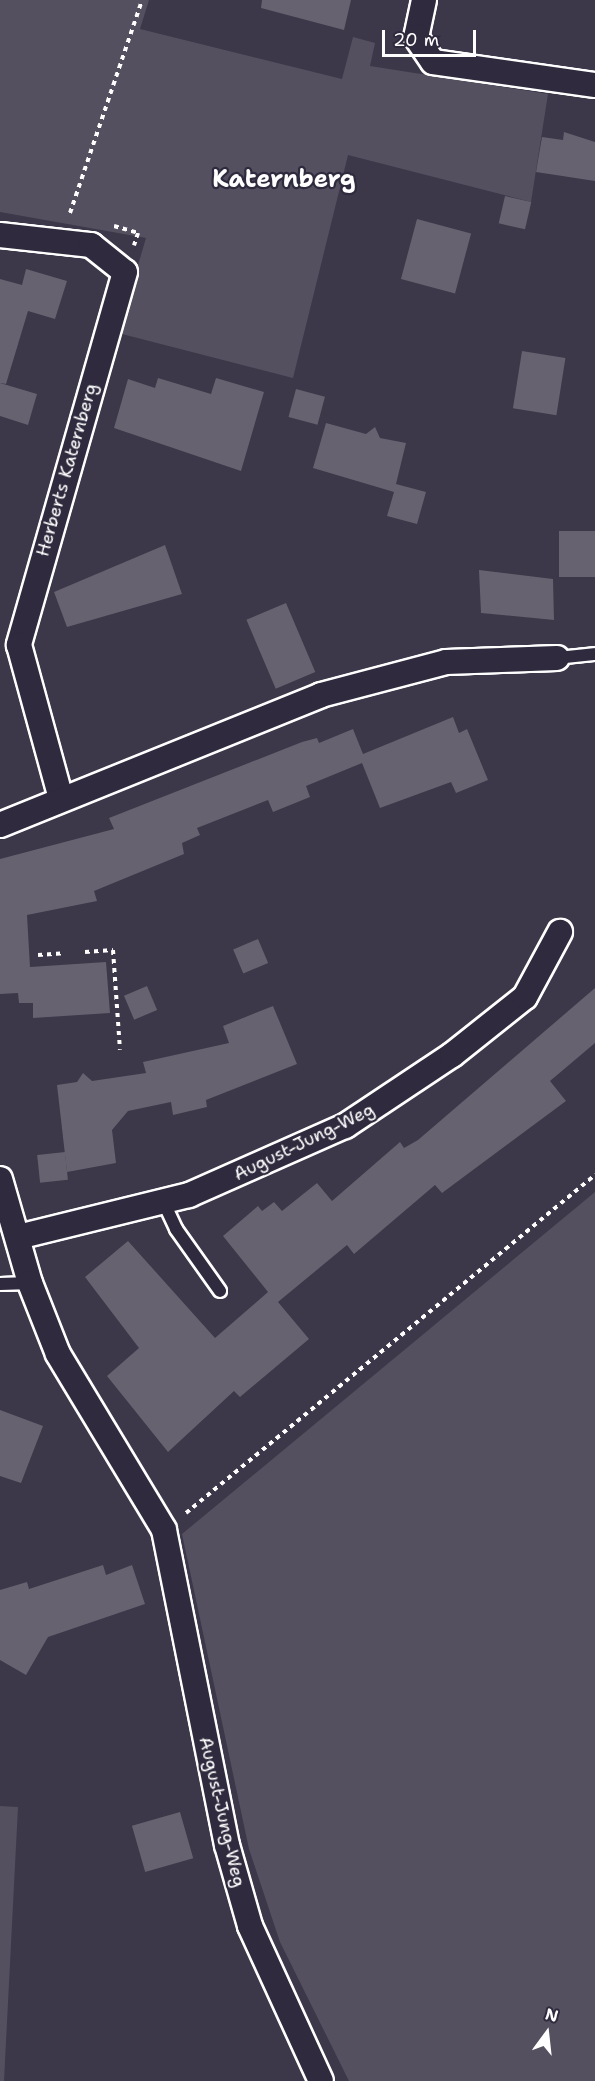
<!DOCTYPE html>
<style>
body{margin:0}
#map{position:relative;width:595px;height:2081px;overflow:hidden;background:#3c3749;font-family:"Shantell Sans",sans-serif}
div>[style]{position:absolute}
.green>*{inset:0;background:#555060}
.building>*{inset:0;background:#666270;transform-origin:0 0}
.path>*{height:4px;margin-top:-2px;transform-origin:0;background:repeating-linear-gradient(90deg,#fff 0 4.5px,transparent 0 9px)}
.roads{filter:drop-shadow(2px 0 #fff) drop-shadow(-2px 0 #fff) drop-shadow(0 2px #fff) drop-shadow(0 -2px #fff)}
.lane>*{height:12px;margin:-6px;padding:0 6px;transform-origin:6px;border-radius:6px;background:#2f2a3d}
.street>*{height:24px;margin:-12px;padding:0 12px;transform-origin:12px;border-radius:12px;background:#2f2a3d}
span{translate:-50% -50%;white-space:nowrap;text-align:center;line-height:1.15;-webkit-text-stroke:4.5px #2f2a3d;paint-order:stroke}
.street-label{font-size:18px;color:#fff}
.district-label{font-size:24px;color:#fff;font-weight:700}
.north{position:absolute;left:517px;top:2003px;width:60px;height:60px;-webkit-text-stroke:4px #2f2a3d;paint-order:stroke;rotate:15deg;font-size:16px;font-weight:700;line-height:24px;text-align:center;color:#fff}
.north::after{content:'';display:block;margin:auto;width:21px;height:27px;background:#fff;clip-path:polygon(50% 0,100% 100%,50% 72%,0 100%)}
.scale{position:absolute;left:382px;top:30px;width:94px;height:27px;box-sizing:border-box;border:3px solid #fff;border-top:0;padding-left:8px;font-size:18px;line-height:21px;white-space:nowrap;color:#fff;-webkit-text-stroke:4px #2f2a3d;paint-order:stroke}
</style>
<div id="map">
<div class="green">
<div style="clip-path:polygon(0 0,149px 0,140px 29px,342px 79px,353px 37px,375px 43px,370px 66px,548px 94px,531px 202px,348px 155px,293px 378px,118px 333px,146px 238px,0 212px)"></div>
<div style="clip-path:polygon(595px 1192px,595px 2081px,349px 2081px,280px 1942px,249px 1849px,182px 1534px)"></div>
<div style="clip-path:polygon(0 1806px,18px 1807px,4px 2081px,0 2081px)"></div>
</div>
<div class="building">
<div style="clip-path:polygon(262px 0,351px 0,344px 30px,261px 8px)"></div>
<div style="clip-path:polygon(564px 132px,595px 142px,595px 181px,536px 172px,542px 137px,563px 140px)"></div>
<div style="left:505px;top:196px;width:27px;height:28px;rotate:13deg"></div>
<div style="left:417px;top:219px;width:56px;height:62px;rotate:15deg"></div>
<div style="clip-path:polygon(26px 269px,67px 281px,55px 319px,28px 311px,6px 384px,0 383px,0 279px,22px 285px)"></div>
<div style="left:522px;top:351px;width:44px;height:58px;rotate:9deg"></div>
<div style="clip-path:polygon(158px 378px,211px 394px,216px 378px,264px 392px,241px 471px,114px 428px,128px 379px,155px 388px)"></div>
<div style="clip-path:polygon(0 383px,37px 394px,28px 425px,0 416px)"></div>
<div style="left:296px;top:389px;width:30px;height:29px;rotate:15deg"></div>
<div style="clip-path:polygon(326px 423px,366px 434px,375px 427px,380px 438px,406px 443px,396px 484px,426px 492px,417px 524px,387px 516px,394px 492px,313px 468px)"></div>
<div style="left:559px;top:531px;width:36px;height:46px"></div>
<div style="clip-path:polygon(165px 545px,182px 594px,67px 627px,54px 592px)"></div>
<div style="clip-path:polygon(479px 570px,553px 579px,554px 620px,481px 613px)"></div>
<div style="left:286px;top:603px;width:75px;height:43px;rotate:67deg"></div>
<div style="clip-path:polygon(453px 717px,459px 733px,467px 729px,488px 780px,456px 793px,451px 782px,380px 808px,362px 763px,306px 786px,310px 797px,273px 812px,268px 800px,197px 828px,200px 835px,182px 843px,184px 854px,94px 891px,97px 901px,27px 915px,30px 967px,106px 962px,110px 1013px,33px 1018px,33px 1003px,19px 1003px,18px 993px,0 994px,0 859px,114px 829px,109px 818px,302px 742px,317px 738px,319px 743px,353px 729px,363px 754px)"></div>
<div style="left:258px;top:939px;width:26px;height:27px;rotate:67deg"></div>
<div style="left:147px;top:986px;width:26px;height:25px;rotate:67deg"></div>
<div style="clip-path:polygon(595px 988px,595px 1043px,550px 1081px,566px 1101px,442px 1193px,435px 1185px,354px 1254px,347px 1245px,278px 1302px,309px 1339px,240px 1397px,234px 1391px,168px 1452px,107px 1376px,139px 1348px,85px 1277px,128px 1241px,215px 1338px,268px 1292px,223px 1236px,258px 1206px,262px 1211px,274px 1202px,282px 1211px,317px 1183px,332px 1201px,400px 1142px,404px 1148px,418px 1140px)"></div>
<div style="clip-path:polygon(273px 1006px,297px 1064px,206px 1100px,207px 1107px,173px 1115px,171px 1102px,128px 1111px,112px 1130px,116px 1163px,67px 1172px,57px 1085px,77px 1082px,83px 1073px,92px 1081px,146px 1073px,143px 1062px,229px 1043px,223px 1026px)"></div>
<div style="left:65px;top:1152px;width:28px;height:28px;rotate:84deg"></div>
<div style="clip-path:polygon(0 1410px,43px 1426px,21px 1483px,0 1476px)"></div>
<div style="clip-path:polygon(103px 1565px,106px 1575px,132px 1565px,145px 1604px,48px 1637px,26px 1675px,0 1660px,0 1590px,27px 1582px,29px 1589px)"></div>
<div style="left:180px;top:1812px;width:48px;height:50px;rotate:74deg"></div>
</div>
<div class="path">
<div style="left:70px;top:213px;width:225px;rotate:-71.3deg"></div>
<div style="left:114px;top:226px;width:25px;rotate:16deg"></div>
<div style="left:138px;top:233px;width:13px;rotate:108deg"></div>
<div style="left:85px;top:952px;width:28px;rotate:-4deg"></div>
<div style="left:113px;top:950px;width:100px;rotate:86deg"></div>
<div style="left:38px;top:955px;width:26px;rotate:-4deg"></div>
<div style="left:186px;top:1513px;width:531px;rotate:-39.57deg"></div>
</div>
<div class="roads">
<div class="lane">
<div style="left:557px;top:658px;width:38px;rotate:-6deg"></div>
<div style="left:164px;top:1203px;width:29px;rotate:65deg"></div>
<div style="left:176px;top:1229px;width:76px;rotate:54.6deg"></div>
<div style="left:0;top:1284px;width:30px;rotate:-2deg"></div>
</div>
<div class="street">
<div style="left:424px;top:0;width:38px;rotate:102deg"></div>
<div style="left:416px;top:37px;width:30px;rotate:56deg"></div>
<div style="left:433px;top:62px;width:164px;rotate:8.1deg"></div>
<div style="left:0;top:235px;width:92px;rotate:6.3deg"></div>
<div style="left:91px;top:245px;width:43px;rotate:38.5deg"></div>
<div style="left:125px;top:272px;width:388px;rotate:105.9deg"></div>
<div style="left:19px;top:645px;width:160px;rotate:74.7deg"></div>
<div style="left:0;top:825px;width:346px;rotate:-22deg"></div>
<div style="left:321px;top:695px;width:129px;rotate:-14.8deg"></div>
<div style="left:446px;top:662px;width:111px;rotate:-2.1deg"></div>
<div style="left:0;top:1179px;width:108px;rotate:73.9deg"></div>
<div style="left:30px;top:1283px;width:76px;rotate:68.5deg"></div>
<div style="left:58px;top:1354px;width:205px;rotate:58.9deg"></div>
<div style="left:164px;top:1530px;width:321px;rotate:78.7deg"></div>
<div style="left:227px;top:1845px;width:84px;rotate:74.1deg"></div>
<div style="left:250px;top:1926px;width:170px;rotate:65.4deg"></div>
<div style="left:18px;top:1237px;width:176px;rotate:-13.8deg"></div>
<div style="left:189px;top:1195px;width:171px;rotate:-23.9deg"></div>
<div style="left:345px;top:1126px;width:128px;rotate:-33.6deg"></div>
<div style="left:452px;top:1055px;width:93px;rotate:-38.5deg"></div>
<div style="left:525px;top:997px;width:74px;rotate:-61.7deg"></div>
</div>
</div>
<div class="street-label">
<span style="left:67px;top:470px;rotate:-74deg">Herberts Katernberg</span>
<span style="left:304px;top:1142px;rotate:-26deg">August-Jung-Weg</span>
<span style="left:222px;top:1812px;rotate:77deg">August-Jung-Weg</span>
</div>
<div class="district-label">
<span style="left:284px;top:180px">Katernberg</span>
</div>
<div class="north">N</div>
<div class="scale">20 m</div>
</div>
